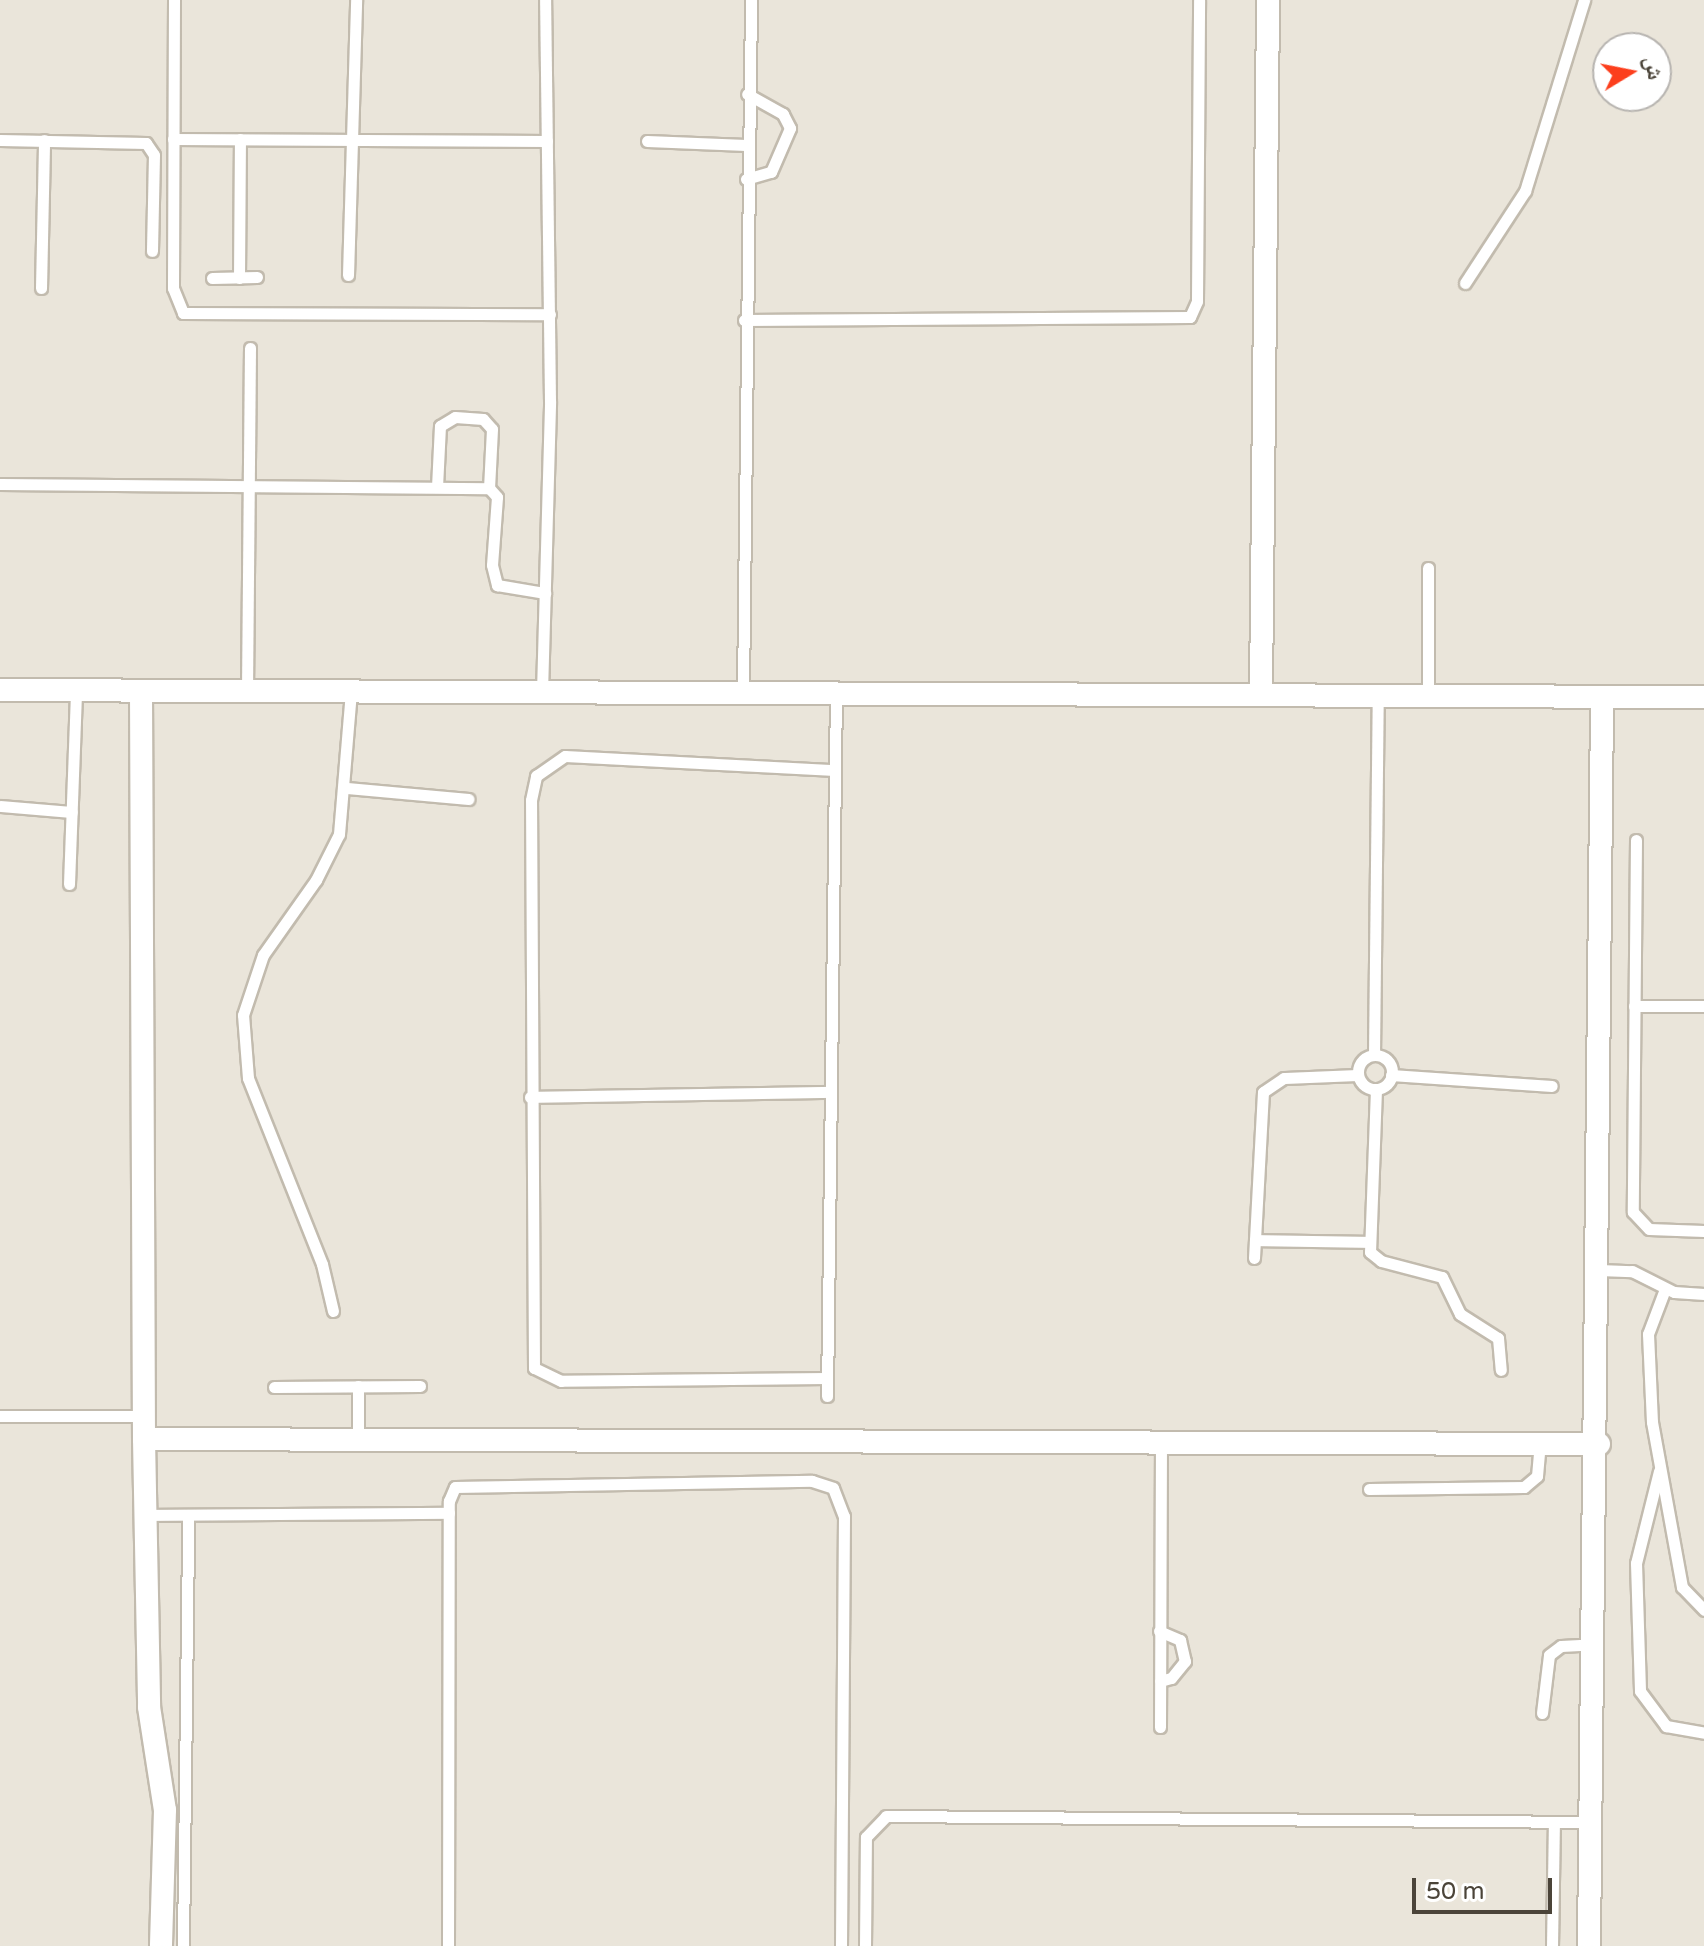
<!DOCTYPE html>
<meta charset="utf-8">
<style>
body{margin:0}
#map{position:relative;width:1704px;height:1946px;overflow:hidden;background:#f6f3ec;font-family:"Varela Round","Noto Naskh Arabic",sans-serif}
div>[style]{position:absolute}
.residential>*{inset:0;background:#eae5da}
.roads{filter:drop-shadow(2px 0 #c2bbae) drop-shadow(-2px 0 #c2bbae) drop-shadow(0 2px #c2bbae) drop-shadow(0 -2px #c2bbae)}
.lane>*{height:11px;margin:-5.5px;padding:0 5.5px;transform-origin:5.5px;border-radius:5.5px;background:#fff}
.lane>.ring{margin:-5.5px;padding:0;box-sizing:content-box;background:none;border:11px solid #fff;border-radius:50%}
.street>*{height:22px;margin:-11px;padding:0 11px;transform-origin:11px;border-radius:11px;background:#fff}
span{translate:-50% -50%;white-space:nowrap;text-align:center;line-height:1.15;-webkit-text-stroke:8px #fff;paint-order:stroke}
.north{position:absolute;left:1592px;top:32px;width:80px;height:80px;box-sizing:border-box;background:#fff;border:2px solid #b7b4b0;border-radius:50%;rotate:80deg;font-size:22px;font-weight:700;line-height:32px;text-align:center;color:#4b4439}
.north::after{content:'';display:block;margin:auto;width:28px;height:36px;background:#fc3f1d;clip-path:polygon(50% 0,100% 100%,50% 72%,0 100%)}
.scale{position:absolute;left:1412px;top:1878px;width:140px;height:36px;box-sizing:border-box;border:4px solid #4b4439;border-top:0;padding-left:10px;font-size:24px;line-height:28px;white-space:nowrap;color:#4b4439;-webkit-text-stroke:6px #fff;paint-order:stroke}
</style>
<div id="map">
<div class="residential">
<div style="clip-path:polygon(evenodd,0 0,1704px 0,1704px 1946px,0 1946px,0 0,1608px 48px,1656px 48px,1656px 96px,1608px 96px,1608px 48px)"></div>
</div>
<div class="roads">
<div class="lane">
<div style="left:174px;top:0;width:288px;rotate:90.2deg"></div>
<div style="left:173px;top:288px;width:27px;rotate:68deg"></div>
<div style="left:183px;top:313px;width:367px;rotate:0.2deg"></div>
<div style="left:173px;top:139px;width:374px;rotate:0.3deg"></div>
<div style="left:0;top:140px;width:146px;rotate:1.2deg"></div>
<div style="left:146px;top:143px;width:14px;rotate:56deg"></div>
<div style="left:154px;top:155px;width:96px;rotate:91.2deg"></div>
<div style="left:647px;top:141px;width:99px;rotate:2.3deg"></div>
<div style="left:746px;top:179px;width:26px;rotate:-16deg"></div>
<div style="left:771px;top:172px;width:48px;rotate:-66.6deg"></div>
<div style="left:790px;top:128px;width:16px;rotate:-117deg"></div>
<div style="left:783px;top:114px;width:41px;rotate:-150.9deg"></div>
<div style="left:348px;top:275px;width:275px;rotate:-88.3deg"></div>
<div style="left:212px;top:278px;width:45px;rotate:-1.3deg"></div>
<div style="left:239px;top:278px;width:139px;rotate:-89.6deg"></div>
<div style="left:1465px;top:283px;width:110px;rotate:-56.9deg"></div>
<div style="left:1525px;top:191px;width:200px;rotate:-72.8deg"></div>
<div style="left:41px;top:288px;width:148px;rotate:-88.8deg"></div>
<div style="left:744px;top:320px;width:446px;rotate:-0.4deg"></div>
<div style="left:1190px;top:317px;width:17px;rotate:-66deg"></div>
<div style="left:1197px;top:301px;width:301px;rotate:-89.6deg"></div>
<div style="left:0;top:484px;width:489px;rotate:0.5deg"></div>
<div style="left:489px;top:488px;width:12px;rotate:48deg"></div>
<div style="left:497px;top:497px;width:68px;rotate:94.2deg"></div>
<div style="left:492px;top:565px;width:21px;rotate:76deg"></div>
<div style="left:497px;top:585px;width:49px;rotate:9.5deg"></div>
<div style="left:437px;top:487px;width:61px;rotate:-87.2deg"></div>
<div style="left:440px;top:426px;width:17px;rotate:-31deg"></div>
<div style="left:455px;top:417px;width:28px;rotate:4deg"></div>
<div style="left:483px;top:419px;width:13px;rotate:48deg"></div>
<div style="left:492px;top:429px;width:59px;rotate:92.9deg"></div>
<div style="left:247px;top:691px;width:343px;rotate:-89.5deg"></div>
<div style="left:542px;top:692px;width:291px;rotate:-88.4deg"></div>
<div style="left:550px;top:401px;width:401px;rotate:-90.7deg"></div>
<div style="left:743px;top:693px;width:693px;rotate:-89.34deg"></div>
<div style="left:1428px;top:696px;width:128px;rotate:-90deg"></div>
<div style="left:347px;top:788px;width:122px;rotate:5.2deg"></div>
<div style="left:0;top:806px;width:72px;rotate:4.8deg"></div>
<div style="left:1636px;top:840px;width:372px;rotate:90.5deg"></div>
<div style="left:1633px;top:1212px;width:23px;rotate:47deg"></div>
<div style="left:1649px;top:1229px;width:55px;rotate:2.1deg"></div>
<div style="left:69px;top:884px;width:194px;rotate:-87.9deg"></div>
<div style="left:1634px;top:1006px;width:70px"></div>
<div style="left:1374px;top:1055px;width:359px;rotate:-89.4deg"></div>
<div class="ring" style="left:1358px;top:1055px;width:23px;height:23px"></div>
<div style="left:1391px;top:1075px;width:161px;rotate:3.9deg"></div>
<div style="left:1376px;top:1089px;width:163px;rotate:92.1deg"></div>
<div style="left:1370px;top:1252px;width:14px;rotate:39deg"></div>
<div style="left:1381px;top:1261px;width:63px;rotate:14.7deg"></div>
<div style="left:1442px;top:1277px;width:41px;rotate:64.1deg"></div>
<div style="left:1460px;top:1314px;width:45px;rotate:32.3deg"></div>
<div style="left:1498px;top:1338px;width:32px;rotate:85deg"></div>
<div style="left:530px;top:1097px;width:301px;rotate:-1deg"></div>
<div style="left:1255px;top:1240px;width:114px;rotate:1deg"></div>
<div style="left:1254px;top:1258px;width:166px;rotate:-86.9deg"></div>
<div style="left:1263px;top:1092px;width:25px;rotate:-34deg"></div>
<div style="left:1284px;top:1078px;width:74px;rotate:-2.3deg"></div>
<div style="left:1599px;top:1270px;width:33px;rotate:2deg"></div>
<div style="left:1632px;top:1271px;width:47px;rotate:26.6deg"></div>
<div style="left:1674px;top:1292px;width:30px;rotate:4deg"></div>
<div style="left:1665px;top:1289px;width:48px;rotate:110.7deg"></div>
<div style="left:1648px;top:1334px;width:88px;rotate:87.4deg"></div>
<div style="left:1652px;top:1422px;width:168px;rotate:79.7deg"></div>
<div style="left:1682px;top:1587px;width:32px;rotate:46deg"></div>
<div style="left:333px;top:1311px;width:48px;rotate:-103.2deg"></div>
<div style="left:322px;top:1264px;width:200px;rotate:-111.7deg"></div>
<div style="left:248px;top:1078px;width:63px;rotate:-94.5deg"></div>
<div style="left:243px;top:1015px;width:63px;rotate:-71.6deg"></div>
<div style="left:263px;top:955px;width:92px;rotate:-54.8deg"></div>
<div style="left:316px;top:880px;width:51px;rotate:-63.4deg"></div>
<div style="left:339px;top:834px;width:143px;rotate:-85.2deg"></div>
<div style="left:827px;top:1378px;width:266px;rotate:179.4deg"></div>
<div style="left:561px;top:1381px;width:30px;rotate:-154deg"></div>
<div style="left:534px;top:1368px;width:568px;rotate:-90.3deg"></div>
<div style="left:531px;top:800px;width:25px;rotate:-78deg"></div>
<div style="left:536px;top:776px;width:35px;rotate:-35deg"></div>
<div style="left:565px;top:756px;width:270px;rotate:3deg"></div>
<div style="left:274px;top:1387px;width:146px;rotate:-0.4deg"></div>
<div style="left:827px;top:1396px;width:702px;rotate:-89.27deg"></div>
<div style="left:0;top:1416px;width:144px"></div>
<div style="left:358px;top:1440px;width:54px;rotate:-90deg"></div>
<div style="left:1659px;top:1471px;width:95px;rotate:104deg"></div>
<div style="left:1636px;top:1563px;width:128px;rotate:88.2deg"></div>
<div style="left:1640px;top:1691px;width:44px;rotate:53.4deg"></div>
<div style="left:1666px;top:1726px;width:39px;rotate:10deg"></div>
<div style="left:1369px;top:1489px;width:155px;rotate:-0.7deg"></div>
<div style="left:1524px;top:1487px;width:17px;rotate:-40deg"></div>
<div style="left:1537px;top:1476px;width:33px;rotate:-85deg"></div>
<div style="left:145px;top:1515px;width:304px;rotate:-0.4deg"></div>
<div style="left:1159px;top:1631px;width:23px;rotate:23deg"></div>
<div style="left:1180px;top:1640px;width:22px;rotate:77deg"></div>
<div style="left:1185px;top:1661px;width:22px;rotate:129deg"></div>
<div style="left:1171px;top:1678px;width:11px;rotate:165deg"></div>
<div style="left:1542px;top:1713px;width:58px;rotate:-83.1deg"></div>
<div style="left:1549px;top:1655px;width:15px;rotate:-37deg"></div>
<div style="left:1561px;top:1646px;width:33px;rotate:-3deg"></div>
<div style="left:1160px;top:1727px;width:285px;rotate:-89.8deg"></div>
<div style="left:183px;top:1946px;width:430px;rotate:-89.3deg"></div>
<div style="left:448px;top:1946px;width:445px;rotate:-89.9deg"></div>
<div style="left:449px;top:1501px;width:15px;rotate:-67deg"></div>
<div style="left:455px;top:1487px;width:357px;rotate:-1deg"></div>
<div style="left:812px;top:1481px;width:22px;rotate:18deg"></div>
<div style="left:833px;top:1488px;width:30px;rotate:69deg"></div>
<div style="left:844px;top:1516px;width:430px;rotate:90.4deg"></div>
<div style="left:865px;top:1946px;width:109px;rotate:-89.5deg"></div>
<div style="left:866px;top:1837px;width:29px;rotate:-46deg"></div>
<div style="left:886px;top:1816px;width:705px;rotate:0.49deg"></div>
<div style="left:1552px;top:1946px;width:124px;rotate:-89.1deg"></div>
</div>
<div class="street">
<div style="left:0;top:690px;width:1704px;rotate:0.24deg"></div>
<div style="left:141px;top:691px;width:748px;rotate:89.77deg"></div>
<div style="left:144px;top:1439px;width:268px;rotate:88.9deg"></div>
<div style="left:149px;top:1707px;width:104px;rotate:81.2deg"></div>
<div style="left:165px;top:1810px;width:136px;rotate:91.7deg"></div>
<div style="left:1261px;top:695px;width:695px;rotate:-89.42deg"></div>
<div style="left:144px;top:1439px;width:1455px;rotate:0.2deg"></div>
<div style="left:1589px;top:1946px;width:1249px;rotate:-89.4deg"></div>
</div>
</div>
<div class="north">ش</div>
<div class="scale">50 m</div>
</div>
